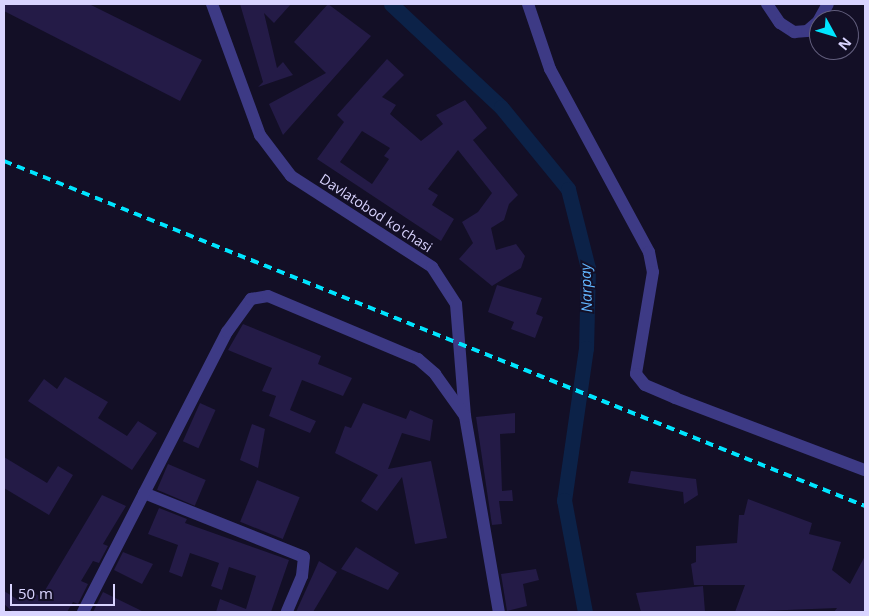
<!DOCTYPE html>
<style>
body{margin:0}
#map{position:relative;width:869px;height:616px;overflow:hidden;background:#130f26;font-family:"Open Sans",sans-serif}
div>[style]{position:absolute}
.canal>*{height:15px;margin:-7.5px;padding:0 7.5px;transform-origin:7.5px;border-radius:7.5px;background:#0c2248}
.building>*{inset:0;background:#241b47;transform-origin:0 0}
.minor>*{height:12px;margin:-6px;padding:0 6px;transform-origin:6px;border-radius:6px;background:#3d3a85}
.rail>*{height:4px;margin-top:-2px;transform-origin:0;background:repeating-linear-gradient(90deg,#00e5ff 0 8px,transparent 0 14px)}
span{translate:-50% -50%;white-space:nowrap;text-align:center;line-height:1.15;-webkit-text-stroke:4px #130f26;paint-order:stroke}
.street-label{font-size:14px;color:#d9d4ff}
.water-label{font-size:15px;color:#62b6ff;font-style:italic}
.frame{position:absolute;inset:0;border:5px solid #d9d4ff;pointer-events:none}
.north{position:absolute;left:809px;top:10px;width:50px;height:50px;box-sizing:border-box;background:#130f26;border:1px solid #625e7d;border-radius:50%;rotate:129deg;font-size:14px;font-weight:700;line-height:20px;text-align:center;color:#d9d4ff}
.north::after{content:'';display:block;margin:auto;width:18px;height:22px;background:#00e5ff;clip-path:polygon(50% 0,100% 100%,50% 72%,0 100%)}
.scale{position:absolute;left:10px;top:584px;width:105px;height:22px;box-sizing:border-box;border:2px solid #d9d4ff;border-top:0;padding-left:6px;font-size:15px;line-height:18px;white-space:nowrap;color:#d9d4ff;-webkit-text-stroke:4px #130f26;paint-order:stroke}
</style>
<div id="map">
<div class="canal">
<div style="left:391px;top:4px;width:151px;rotate:43.1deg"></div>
<div style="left:501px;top:107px;width:106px;rotate:50.7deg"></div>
<div style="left:568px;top:189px;width:81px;rotate:75.8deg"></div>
<div style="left:588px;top:268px;width:80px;rotate:91.4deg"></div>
<div style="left:586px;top:348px;width:154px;rotate:98.2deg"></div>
<div style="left:564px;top:500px;width:114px;rotate:79.4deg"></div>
</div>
<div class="building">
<div style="clip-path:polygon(4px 4px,89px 4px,202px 60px,180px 101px,4px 11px)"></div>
<div style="clip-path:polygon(240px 4px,291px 4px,274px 23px,264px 13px,277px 68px,283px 62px,293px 75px,258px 87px,263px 82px)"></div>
<div style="clip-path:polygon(328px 4px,371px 36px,283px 135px,269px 104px,326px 73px,294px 42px)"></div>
<div style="clip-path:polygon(evenodd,387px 59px,404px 75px,382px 97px,396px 105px,390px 114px,421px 141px,443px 124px,436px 115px,465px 100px,487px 128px,473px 140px,518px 195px,509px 204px,504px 220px,491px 228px,496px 250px,516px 244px,525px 256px,521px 268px,492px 286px,459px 259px,473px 243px,462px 222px,478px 212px,492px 193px,458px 150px,428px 189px,438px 195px,432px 205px,454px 219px,441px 241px,317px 159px,344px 122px,337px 115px,387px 59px,362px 131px,390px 148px,384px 156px,389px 159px,372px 184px,340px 162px,362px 131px)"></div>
<div style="clip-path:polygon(497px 285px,542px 298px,536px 314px,543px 317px,535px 338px,511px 329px,514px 322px,488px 312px)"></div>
<div style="clip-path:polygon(243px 324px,321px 356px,318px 364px,352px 378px,343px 396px,302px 380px,290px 410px,316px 421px,310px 433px,269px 416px,276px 396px,262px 391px,272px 368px,228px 350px)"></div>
<div style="clip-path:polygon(65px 377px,108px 402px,98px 418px,127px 436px,138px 421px,157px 433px,132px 470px,28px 401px,44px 379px,57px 389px)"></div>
<div style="left:200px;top:403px;width:17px;height:42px;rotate:24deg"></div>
<div style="clip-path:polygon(363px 403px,406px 419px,410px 410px,433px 420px,430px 441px,402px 433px,388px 469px,431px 461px,447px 538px,415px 544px,402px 477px,377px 511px,361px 501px,378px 475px,335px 453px,345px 426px,351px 428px)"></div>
<div style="clip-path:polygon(515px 413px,515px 433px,500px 434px,502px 491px,512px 490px,513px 501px,499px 501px,502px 524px,492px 525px,476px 417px)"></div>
<div style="clip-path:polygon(252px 424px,265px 429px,258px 468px,240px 460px)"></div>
<div style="clip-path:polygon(4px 457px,47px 483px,58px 466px,73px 475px,49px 515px,4px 488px)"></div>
<div style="left:168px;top:464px;width:41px;height:28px;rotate:23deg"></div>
<div style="clip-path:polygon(631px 471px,696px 479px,698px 495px,684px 504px,683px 492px,628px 483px)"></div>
<div style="left:257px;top:480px;width:46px;height:45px;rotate:22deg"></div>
<div style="clip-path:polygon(102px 495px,126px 506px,103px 544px,108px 546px,99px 563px,93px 561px,81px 581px,88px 584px,78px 604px,73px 602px,67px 612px,13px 612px,4px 604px,4px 591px,20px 601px,28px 589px,41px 597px)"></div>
<div style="clip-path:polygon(748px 499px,812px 523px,809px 534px,841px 542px,832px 570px,850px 584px,865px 556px,865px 612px,834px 612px,837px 608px,735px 612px,745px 585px,694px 585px,691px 564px,696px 562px,696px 546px,737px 543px,739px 515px,744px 515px)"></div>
<div style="clip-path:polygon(159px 508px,187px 519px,185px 523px,289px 560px,271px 612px,216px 612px,220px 599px,246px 609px,256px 576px,229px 567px,222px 590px,211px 586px,219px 563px,190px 553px,182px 577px,169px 572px,178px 545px,148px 534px)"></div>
<div style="clip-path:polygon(356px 547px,399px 573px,388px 590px,341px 569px)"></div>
<div style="clip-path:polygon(123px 552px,153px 564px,142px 584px,114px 570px)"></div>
<div style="clip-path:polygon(319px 561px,337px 572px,313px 612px,296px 612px)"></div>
<div style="clip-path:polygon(536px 569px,539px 580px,523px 584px,527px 606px,507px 611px,501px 574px)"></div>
<div style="clip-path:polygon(703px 586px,705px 612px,641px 612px,636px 593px)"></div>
<div style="clip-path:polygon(103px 592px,144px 612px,93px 612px)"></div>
</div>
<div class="minor">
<div style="left:212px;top:4px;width:140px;rotate:69.9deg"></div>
<div style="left:260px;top:135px;width:51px;rotate:52.9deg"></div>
<div style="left:291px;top:176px;width:168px;rotate:32.8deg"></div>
<div style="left:432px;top:267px;width:44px;rotate:57deg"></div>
<div style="left:456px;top:304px;width:112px;rotate:85.4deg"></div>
<div style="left:465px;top:416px;width:199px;rotate:80.2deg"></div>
<div style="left:528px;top:4px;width:69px;rotate:71.3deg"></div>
<div style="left:550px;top:69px;width:208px;rotate:61.6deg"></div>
<div style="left:649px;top:252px;width:20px;rotate:79deg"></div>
<div style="left:653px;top:272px;width:103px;rotate:99.5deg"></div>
<div style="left:636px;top:374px;width:14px;rotate:51deg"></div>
<div style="left:645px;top:385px;width:33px;rotate:23deg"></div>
<div style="left:675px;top:398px;width:203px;rotate:20.8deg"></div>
<div style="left:767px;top:4px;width:23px;rotate:56deg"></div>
<div style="left:780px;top:23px;width:17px;rotate:33deg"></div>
<div style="left:794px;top:32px;width:13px;rotate:-4deg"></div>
<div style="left:807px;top:31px;width:16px;rotate:-40deg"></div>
<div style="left:819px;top:20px;width:18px;rotate:-61deg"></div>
<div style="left:144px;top:493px;width:172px;rotate:21.8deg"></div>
<div style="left:304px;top:557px;width:19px;rotate:96deg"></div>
<div style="left:302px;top:576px;width:39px;rotate:113deg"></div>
<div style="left:83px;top:612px;width:315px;rotate:-62.8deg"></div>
<div style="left:227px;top:332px;width:41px;rotate:-54deg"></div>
<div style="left:251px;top:299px;width:17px;rotate:-10deg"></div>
<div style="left:268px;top:296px;width:163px;rotate:22.8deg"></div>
<div style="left:418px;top:359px;width:23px;rotate:41deg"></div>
<div style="left:435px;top:374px;width:52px;rotate:54.5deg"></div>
</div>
<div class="rail">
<div style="left:4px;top:161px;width:928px;rotate:21.84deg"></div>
</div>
<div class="street-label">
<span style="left:376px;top:213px;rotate:33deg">Davlatobod ko'chasi</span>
</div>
<div class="water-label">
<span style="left:586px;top:288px;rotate:-92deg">Narpay</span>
</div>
<div class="frame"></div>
<div class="north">N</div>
<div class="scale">50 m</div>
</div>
